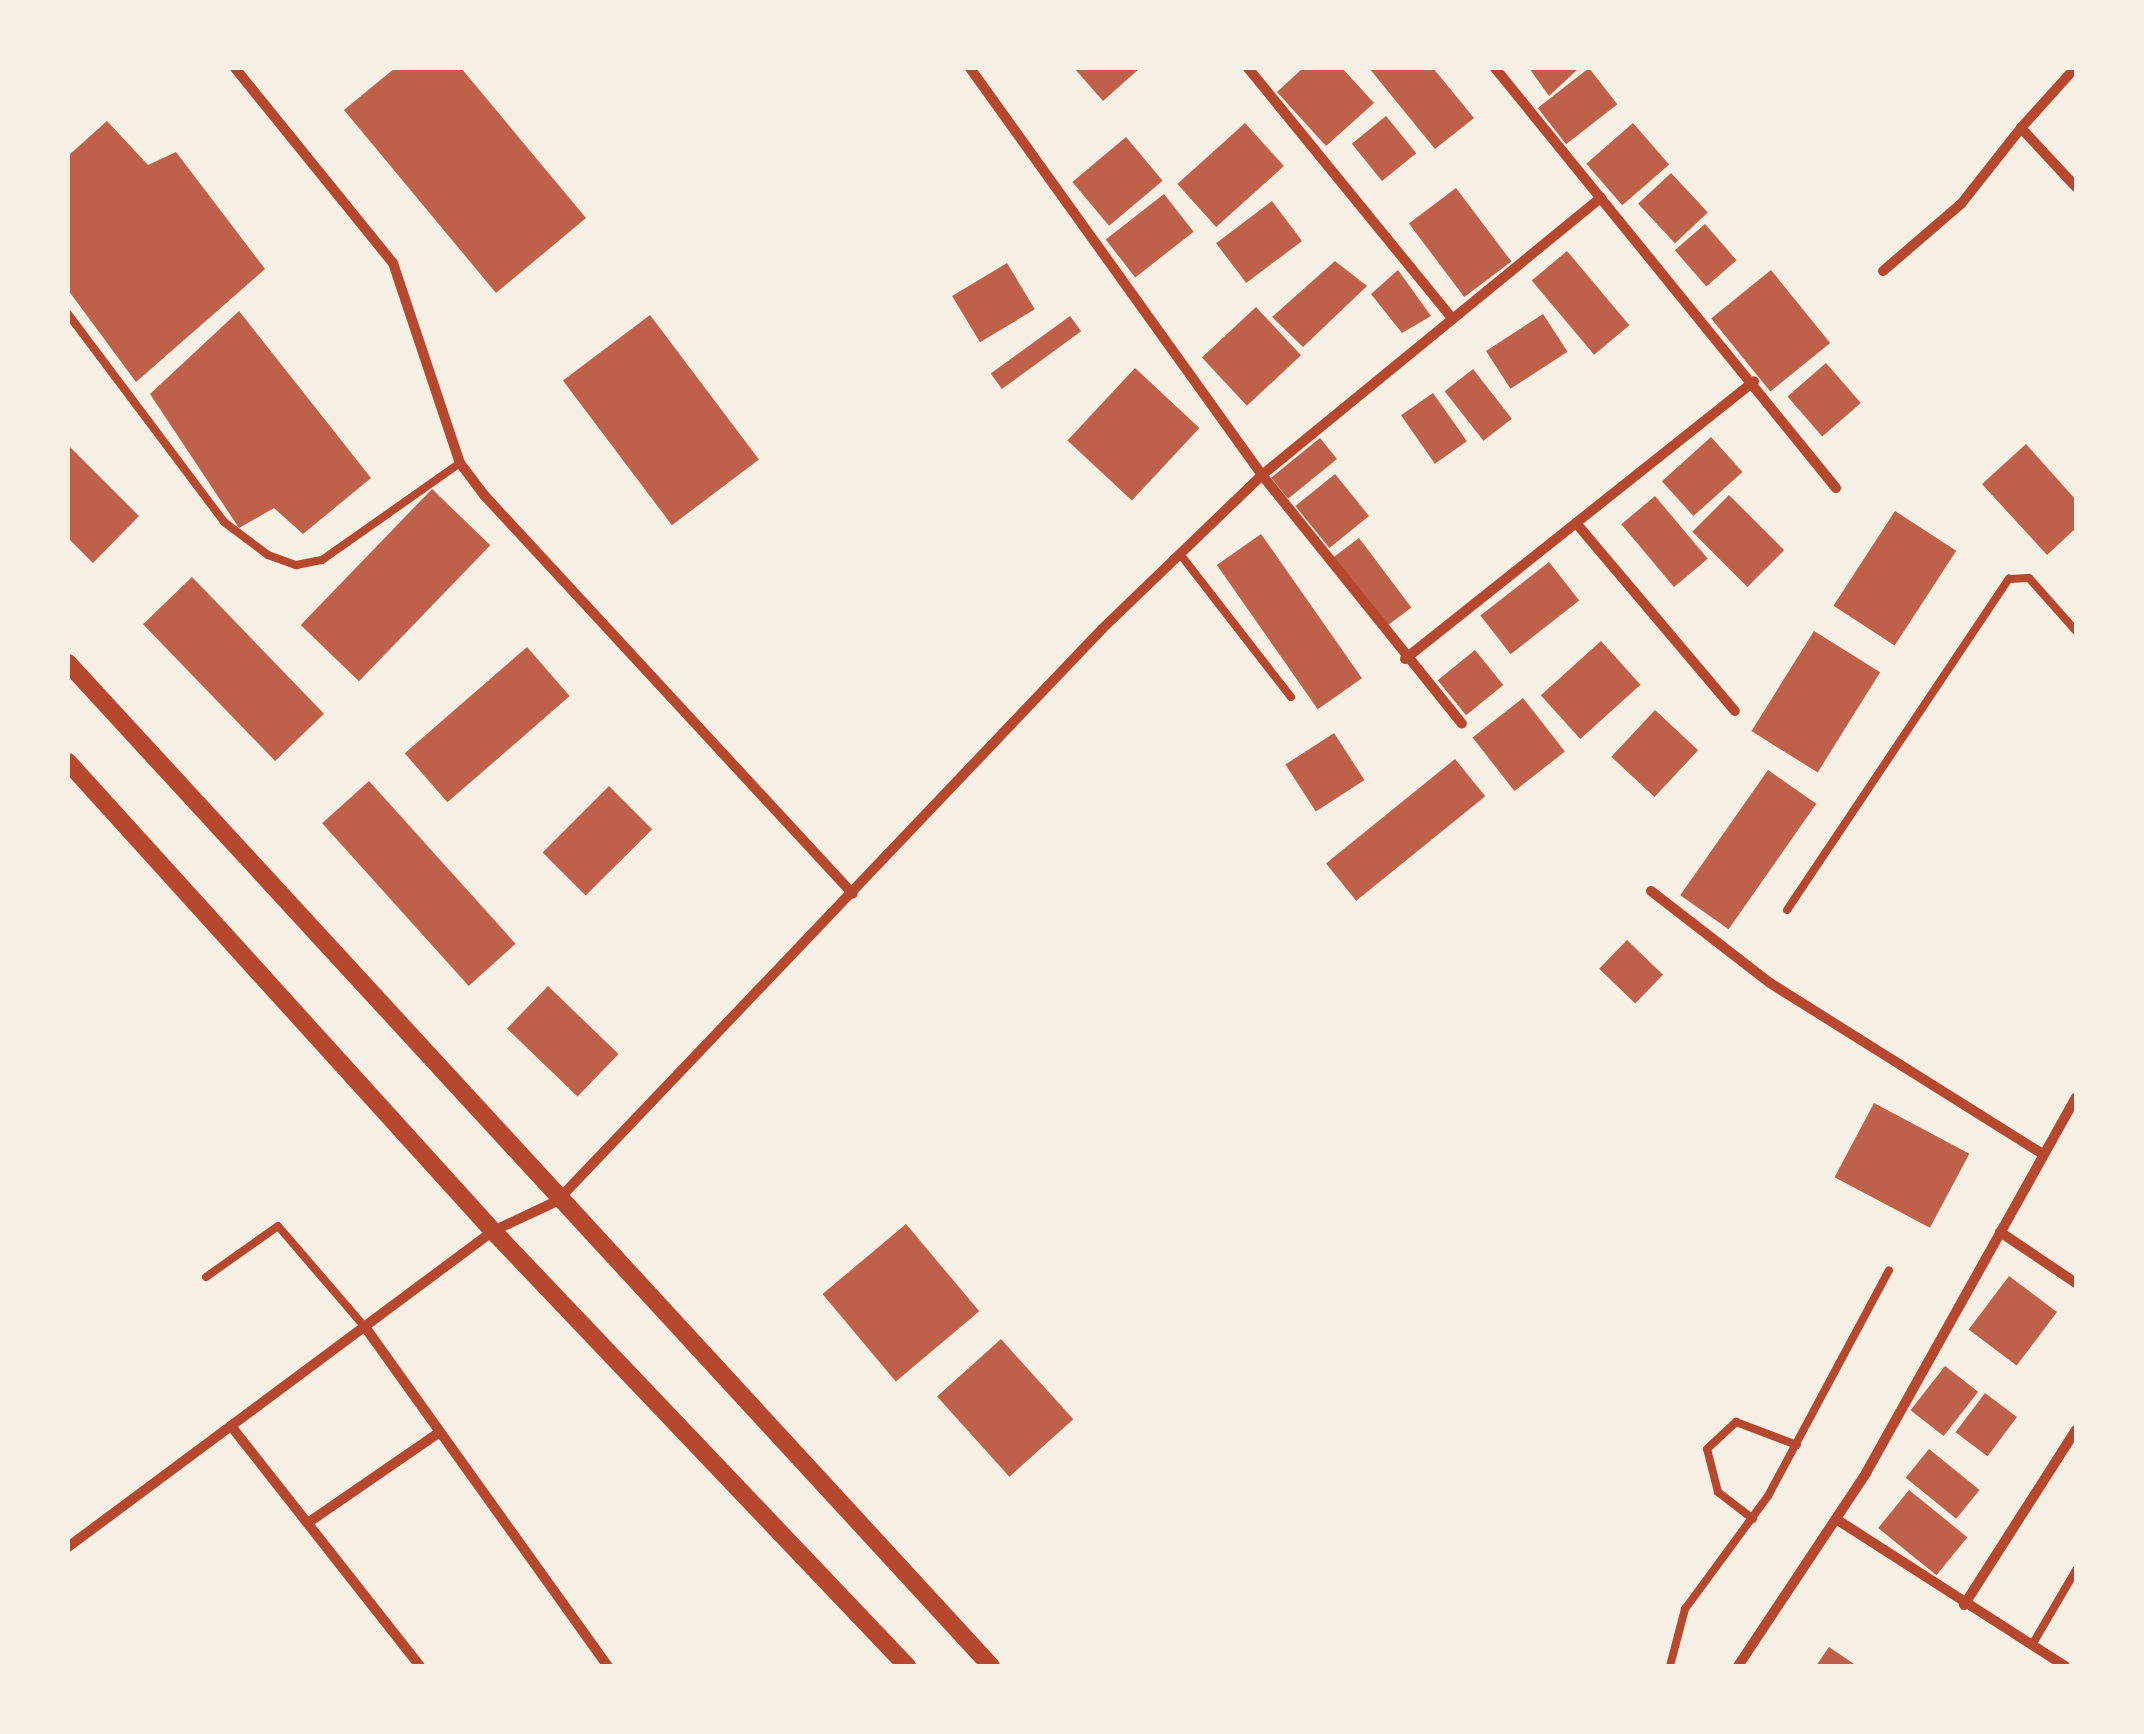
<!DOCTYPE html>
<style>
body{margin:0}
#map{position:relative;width:2144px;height:1734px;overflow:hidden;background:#f6efe4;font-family:"Space Grotesk",sans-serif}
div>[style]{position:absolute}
.building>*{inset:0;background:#bf614a;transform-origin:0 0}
.service>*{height:8px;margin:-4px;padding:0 4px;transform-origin:4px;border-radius:4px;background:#b5482f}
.minor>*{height:10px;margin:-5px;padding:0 5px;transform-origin:5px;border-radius:5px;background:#b5482f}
.tertiary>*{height:18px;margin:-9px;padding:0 9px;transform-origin:9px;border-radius:9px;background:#b5482f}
span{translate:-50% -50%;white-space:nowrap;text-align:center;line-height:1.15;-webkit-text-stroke:9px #f6efe4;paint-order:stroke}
.frame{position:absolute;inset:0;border:70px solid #f6efe4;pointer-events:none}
</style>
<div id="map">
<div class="building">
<div style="clip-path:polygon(395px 68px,461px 68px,586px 218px,496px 293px,344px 110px)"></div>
<div style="clip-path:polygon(1074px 68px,1140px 68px,1103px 101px)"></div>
<div style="clip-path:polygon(1303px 68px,1342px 68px,1374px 103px,1326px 146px,1277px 92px)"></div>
<div style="clip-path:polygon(1369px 68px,1433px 68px,1474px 118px,1435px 149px)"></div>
<div style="clip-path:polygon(1529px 68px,1579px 68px,1549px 96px)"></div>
<div style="left:1589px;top:68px;width:46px;height:65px;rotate:52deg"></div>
<div style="left:1386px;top:116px;width:48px;height:44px;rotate:51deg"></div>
<div style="clip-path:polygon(107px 121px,148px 165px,176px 152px,265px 269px,136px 382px,68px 290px,68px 156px)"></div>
<div style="left:1245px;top:123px;width:58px;height:91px;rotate:48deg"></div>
<div style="left:1633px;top:123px;width:55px;height:62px;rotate:49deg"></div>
<div style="left:1126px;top:137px;width:57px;height:70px;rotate:50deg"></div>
<div style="left:1671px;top:173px;width:54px;height:45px;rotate:47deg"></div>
<div style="left:1456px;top:188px;width:92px;height:59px;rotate:53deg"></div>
<div style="left:1164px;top:194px;width:48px;height:74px;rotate:52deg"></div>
<div style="left:1272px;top:201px;width:50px;height:70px;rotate:53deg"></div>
<div style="left:1705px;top:224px;width:48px;height:40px;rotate:49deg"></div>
<div style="left:1567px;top:251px;width:97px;height:46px;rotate:50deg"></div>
<div style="clip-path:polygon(1335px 261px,1367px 286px,1303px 347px,1272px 317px)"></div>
<div style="left:1007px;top:263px;width:54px;height:64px;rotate:59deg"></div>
<div style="clip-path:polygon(1398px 270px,1431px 316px,1402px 333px,1371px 294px)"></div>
<div style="left:1771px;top:270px;width:94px;height:77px;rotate:51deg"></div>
<div style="left:1256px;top:307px;width:66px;height:74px;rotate:47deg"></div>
<div style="clip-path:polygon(239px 311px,371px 478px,303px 534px,274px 508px,239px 528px,150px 394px)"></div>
<div style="left:1543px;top:314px;width:45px;height:68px;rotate:57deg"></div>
<div style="left:650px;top:315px;width:181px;height:109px;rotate:53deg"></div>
<div style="left:1070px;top:316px;width:19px;height:98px;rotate:54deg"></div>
<div style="left:1826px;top:363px;width:53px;height:51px;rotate:49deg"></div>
<div style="left:1135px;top:368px;width:88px;height:99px;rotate:43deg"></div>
<div style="left:1473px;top:369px;width:63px;height:36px;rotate:52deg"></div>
<div style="left:1433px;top:393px;width:59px;height:39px;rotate:55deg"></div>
<div style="left:1711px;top:437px;width:47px;height:66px;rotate:48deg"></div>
<div style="left:1320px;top:438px;width:27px;height:63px;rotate:51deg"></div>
<div style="clip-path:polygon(2026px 444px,2076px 500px,2076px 528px,2047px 555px,1982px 484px)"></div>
<div style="clip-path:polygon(68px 445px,139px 516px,93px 563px,68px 538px)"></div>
<div style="left:1335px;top:474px;width:54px;height:51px;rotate:51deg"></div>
<div style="left:432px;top:489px;width:81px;height:189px;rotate:44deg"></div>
<div style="left:1729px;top:495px;width:78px;height:52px;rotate:45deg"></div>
<div style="left:1655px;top:496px;width:82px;height:44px;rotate:50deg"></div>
<div style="left:1895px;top:511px;width:73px;height:113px;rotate:33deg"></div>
<div style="left:1261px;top:534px;width:176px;height:54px;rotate:55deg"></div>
<div style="left:1359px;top:538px;width:87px;height:34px;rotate:53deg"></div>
<div style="left:1549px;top:562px;width:49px;height:87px;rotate:52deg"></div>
<div style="left:192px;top:577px;width:190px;height:68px;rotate:46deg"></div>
<div style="left:1814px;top:631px;width:78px;height:118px;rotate:32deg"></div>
<div style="left:1601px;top:641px;width:59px;height:81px;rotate:48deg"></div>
<div style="left:527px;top:647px;width:65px;height:162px;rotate:49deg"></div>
<div style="left:1475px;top:650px;width:45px;height:48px;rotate:51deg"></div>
<div style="left:1523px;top:698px;width:68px;height:64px;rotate:52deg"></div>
<div style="left:1655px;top:710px;width:59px;height:64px;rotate:43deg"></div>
<div style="left:1334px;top:733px;width:56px;height:58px;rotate:57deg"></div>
<div style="left:1455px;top:759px;width:48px;height:166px;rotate:51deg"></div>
<div style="left:1768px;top:770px;width:59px;height:153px;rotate:35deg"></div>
<div style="left:369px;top:781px;width:219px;height:63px;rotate:48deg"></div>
<div style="left:609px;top:786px;width:61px;height:94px;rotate:45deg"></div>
<div style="left:1627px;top:940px;width:50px;height:40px;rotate:44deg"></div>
<div style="left:548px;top:986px;width:98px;height:59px;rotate:44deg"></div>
<div style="left:1874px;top:1103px;width:108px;height:84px;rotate:28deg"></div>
<div style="left:906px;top:1224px;width:114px;height:109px;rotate:50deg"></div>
<div style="left:2009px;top:1276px;width:60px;height:67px;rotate:37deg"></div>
<div style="left:1001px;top:1339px;width:108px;height:86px;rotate:48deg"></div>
<div style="left:1945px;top:1366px;width:42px;height:56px;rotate:38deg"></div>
<div style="left:1985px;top:1393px;width:40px;height:49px;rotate:37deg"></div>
<div style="left:1929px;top:1449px;width:65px;height:37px;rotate:39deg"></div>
<div style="left:1909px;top:1490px;width:75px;height:49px;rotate:39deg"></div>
<div style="clip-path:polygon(1829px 1647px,1857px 1666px,1816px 1666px)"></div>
</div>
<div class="service">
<div style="left:68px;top:314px;width:260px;rotate:53.1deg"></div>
<div style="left:224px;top:522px;width:55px;rotate:36.9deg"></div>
<div style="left:268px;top:555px;width:30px;rotate:20deg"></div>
<div style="left:296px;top:565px;width:26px;rotate:-11deg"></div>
<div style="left:322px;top:560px;width:169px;rotate:-35.1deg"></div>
<div style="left:1180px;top:554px;width:181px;rotate:52.2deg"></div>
<div style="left:1787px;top:910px;width:399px;rotate:-56.2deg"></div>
<div style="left:2009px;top:579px;width:20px;rotate:-3deg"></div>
<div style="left:2029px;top:578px;width:71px;rotate:48.4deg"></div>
<div style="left:206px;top:1277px;width:88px;rotate:-35.3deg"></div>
<div style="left:278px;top:1226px;width:133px;rotate:49.3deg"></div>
<div style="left:1753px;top:1519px;width:44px;rotate:-142.4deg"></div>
<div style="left:1718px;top:1492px;width:44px;rotate:-104.3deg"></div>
<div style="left:1707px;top:1449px;width:40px;rotate:-43deg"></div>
<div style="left:1736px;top:1422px;width:65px;rotate:20.7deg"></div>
<div style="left:2032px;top:1645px;width:87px;rotate:-59.6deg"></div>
<div style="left:1670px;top:1666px;width:59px;rotate:-75.3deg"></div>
<div style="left:1685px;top:1609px;width:140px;rotate:-53.7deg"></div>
<div style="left:1768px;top:1496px;width:256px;rotate:-61.8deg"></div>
</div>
<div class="minor">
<div style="left:235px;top:68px;width:251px;rotate:51deg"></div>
<div style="left:393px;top:263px;width:211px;rotate:71.5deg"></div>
<div style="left:460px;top:463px;width:40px;rotate:53deg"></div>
<div style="left:484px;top:495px;width:543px;rotate:47.24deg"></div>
<div style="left:970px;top:68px;width:501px;rotate:54.34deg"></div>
<div style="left:1262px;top:475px;width:319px;rotate:51.2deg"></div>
<div style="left:1248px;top:68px;width:324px;rotate:50.8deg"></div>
<div style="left:1495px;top:68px;width:541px;rotate:50.93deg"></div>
<div style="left:2075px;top:68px;width:81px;rotate:132deg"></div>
<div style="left:2021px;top:128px;width:81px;rotate:47deg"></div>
<div style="left:1883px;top:271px;width:103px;rotate:-40.7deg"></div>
<div style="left:1961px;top:204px;width:97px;rotate:-51.7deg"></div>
<div style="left:1576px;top:523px;width:246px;rotate:49.8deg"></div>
<div style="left:1405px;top:659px;width:446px;rotate:-38.5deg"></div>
<div style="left:1651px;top:891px;width:150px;rotate:37.7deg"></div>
<div style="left:1770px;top:983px;width:322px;rotate:32.1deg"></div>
<div style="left:2000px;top:1232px;width:92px;rotate:33.9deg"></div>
<div style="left:365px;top:1327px;width:417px;rotate:54.4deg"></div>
<div style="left:231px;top:1426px;width:305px;rotate:51.8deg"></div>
<div style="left:1836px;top:1519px;width:272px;rotate:32.7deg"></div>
<div style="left:309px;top:1522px;width:155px;rotate:-34.5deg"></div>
<div style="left:68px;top:1547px;width:530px;rotate:-36.63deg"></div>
<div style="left:493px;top:1231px;width:71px;rotate:-25.1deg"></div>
<div style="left:557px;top:1201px;width:790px;rotate:-46.38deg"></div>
<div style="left:1102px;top:629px;width:222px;rotate:-43.9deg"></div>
<div style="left:1262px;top:475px;width:438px;rotate:-39.3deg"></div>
<div style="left:1964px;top:1605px;width:208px;rotate:-57.4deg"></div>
<div style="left:1738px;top:1666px;width:232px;rotate:-56.4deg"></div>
<div style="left:1866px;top:1473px;width:430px;rotate:-60.8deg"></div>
</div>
<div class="tertiary">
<div style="left:68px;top:663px;width:1363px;rotate:47.38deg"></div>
<div style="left:68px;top:762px;width:633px;rotate:47.82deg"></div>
<div style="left:493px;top:1231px;width:601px;rotate:46.42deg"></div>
</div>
<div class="frame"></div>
</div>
